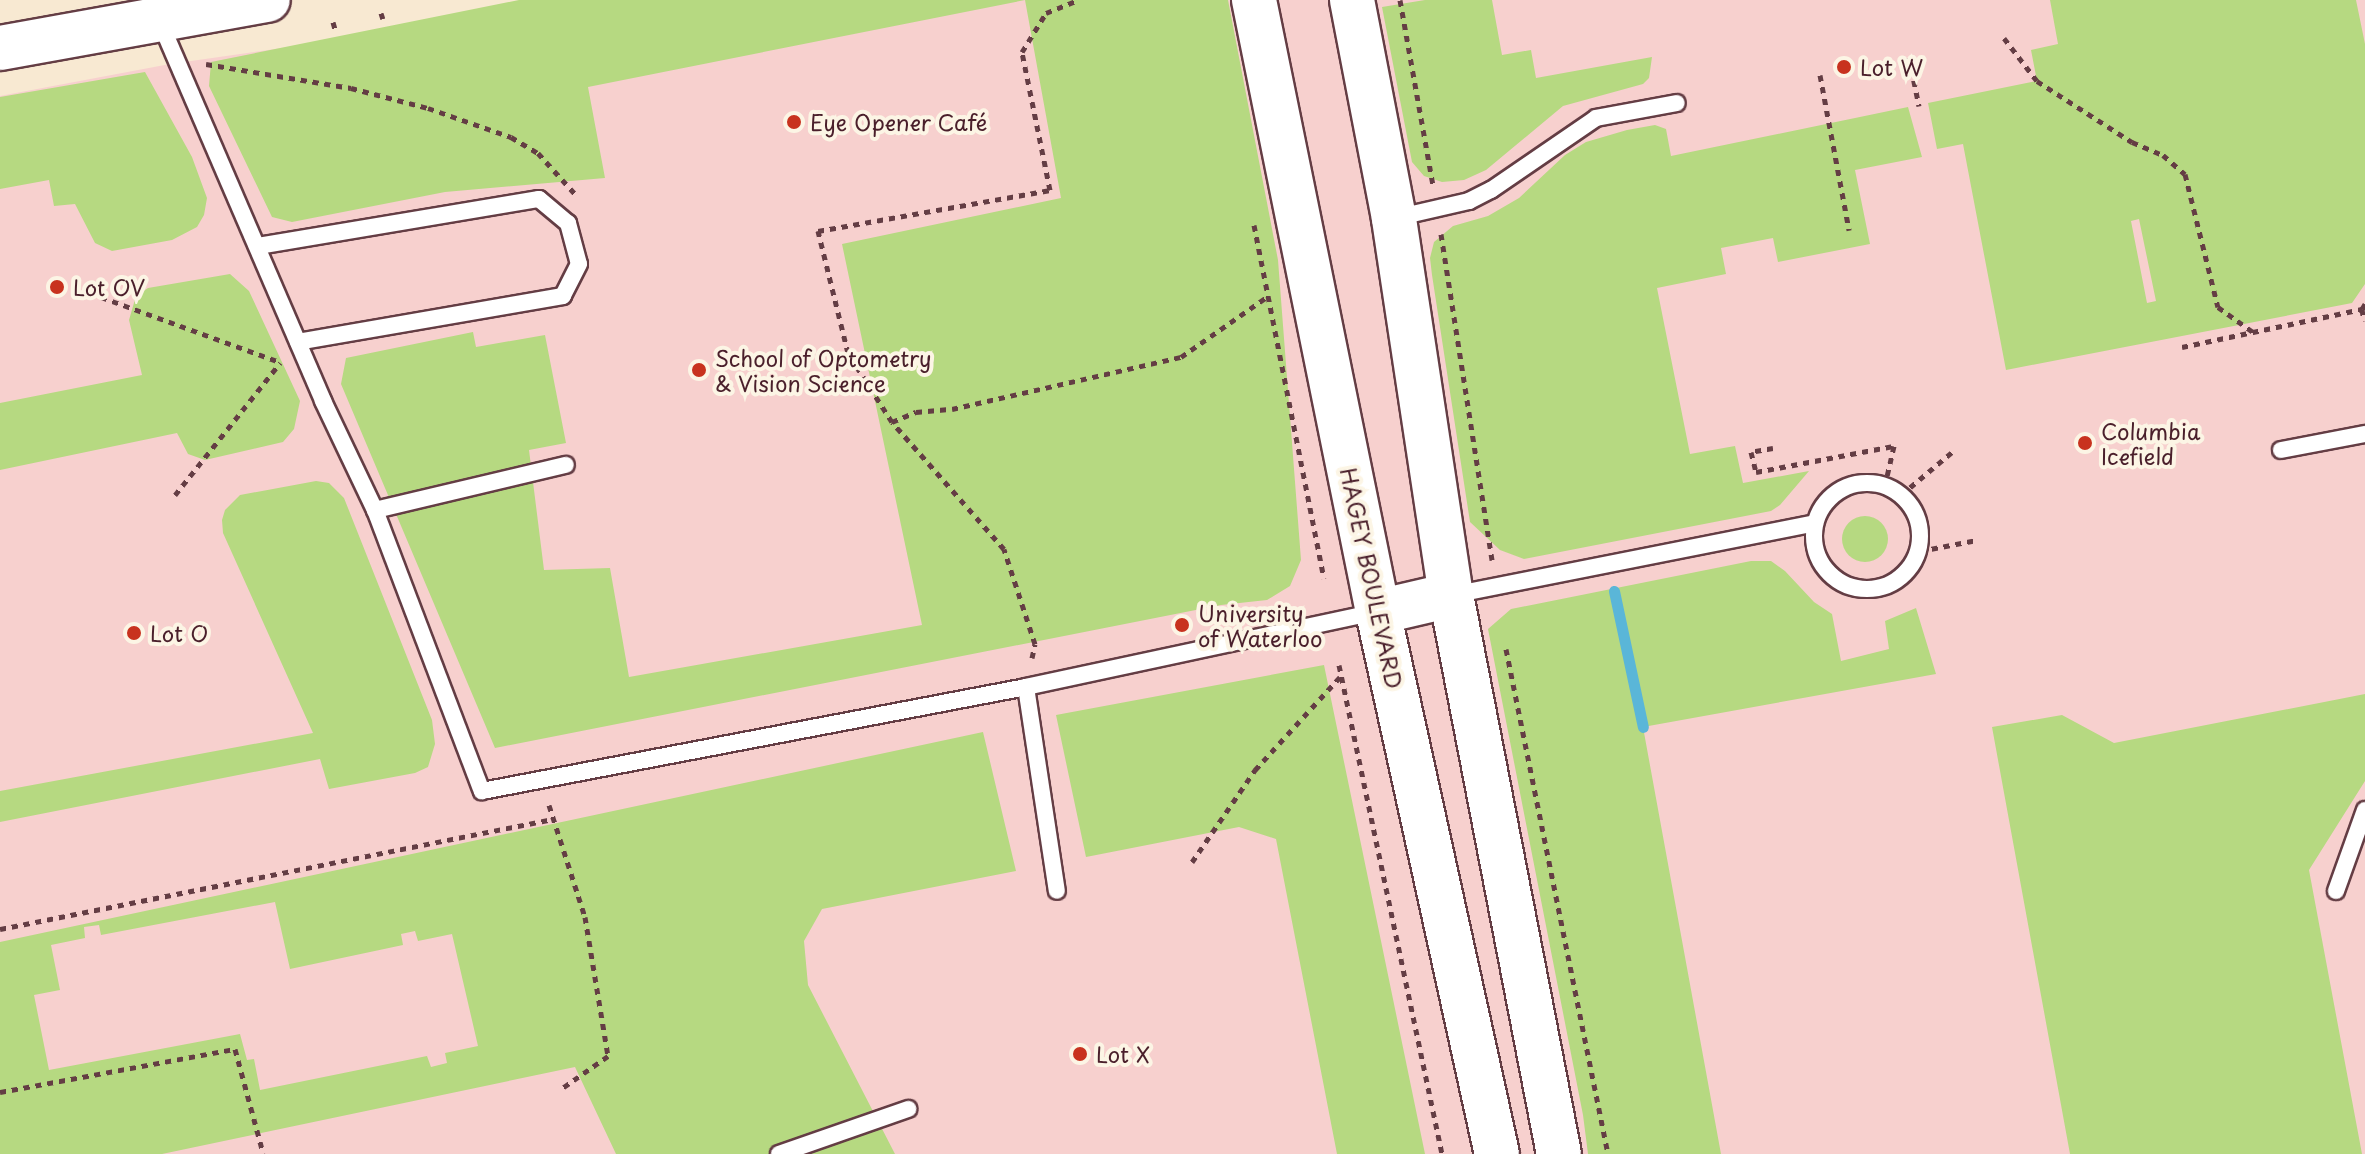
<!DOCTYPE html>
<meta charset="utf-8">
<style>
body{margin:0}
#map{position:relative;width:2365px;height:1154px;overflow:hidden;background:#f8e9d2;font-family:"Playpen Sans",sans-serif}
div>[style]{position:absolute}
.built>*{inset:0;background:#f7d0ce}
.green>*{inset:0;background:#b6d981}
.round{border-radius:50%}
.stream>*{height:11px;margin:-5.5px;padding:0 5.5px;transform-origin:5.5px;border-radius:5.5px;background:#5ab6d8}
.path>*{height:5px;margin-top:-2.5px;transform-origin:0;background:repeating-linear-gradient(90deg,#643d44 0 6px,transparent 0 12px)}
.roads{filter:drop-shadow(2px 0 #643d44) drop-shadow(-2px 0 #643d44) drop-shadow(0 2px #643d44) drop-shadow(0 -2px #643d44)}
.lane>*{height:16px;margin:-8px;padding:0 8px;transform-origin:8px;border-radius:8px;background:#fff}
.lane>.ring{margin:-8px;padding:0;box-sizing:content-box;background:none;border:16px solid #fff;border-radius:50%}
.secondary>*{height:44px;margin:-22px;padding:0 22px;transform-origin:22px;border-radius:22px;background:#fff}
.dots>*{width:22px;height:22px;translate:-50% -50%;box-sizing:border-box;border:4px solid #fcf5e5;border-radius:50%}
span{translate:-50% -50%;white-space:nowrap;text-align:center;line-height:1.15;-webkit-text-stroke:8px #fcf5e5;paint-order:stroke}
.poi-label{font-size:22px;color:#4a1f2b}
.left{translate:0 -50%;text-align:left}
.street-label{font-size:22px;color:#4a1f2b}
</style>
<div id="map">
<div class="built">
<div style="clip-path:polygon(529px 0,2365px 0,2365px 1154px,0 1154px,0 96px,170px 64px,366px 36px)"></div>
</div>
<div class="green">
<div style="clip-path:polygon(519px 0,1228px 0,1278px 260px,1301px 560px,1290px 586px,1267px 600px,1221px 605px,495px 748px,341px 384px,346px 358px,473px 332px,476px 347px,545px 335px,566px 443px,529px 450px,544px 570px,610px 568px,629px 677px,922px 625px,842px 244px,1061px 198px,1025px 0,588px 87px,605px 178px,445px 192px,292px 222px,272px 217px,209px 86px,211px 62px)"></div>
<div style="clip-path:polygon(1425px 0,1492px 0,1502px 55px,1531px 50px,1536px 78px,1652px 57px,1649px 78px,1643px 84px,1563px 106px,1486px 170px,1464px 180px,1442px 182px,1424px 176px,1412px 162px,1382px 7px)"></div>
<div style="clip-path:polygon(evenodd,2050px 0,2356px 0,2365px 44px,2365px 284px,2352px 303px,2006px 370px,1963px 144px,1937px 149px,1928px 103px,2037px 81px,2031px 50px,2058px 44px,2050px 0,2139px 219px,2156px 301px,2147px 303px,2131px 221px,2139px 219px)"></div>
<div style="clip-path:polygon(145px 72px,192px 157px,207px 198px,204px 215px,197px 227px,172px 240px,112px 251px,95px 243px,75px 204px,54px 206px,49px 180px,0 189px,0 97px)"></div>
<div style="clip-path:polygon(1908px 107px,1922px 157px,1855px 170px,1870px 244px,1778px 262px,1773px 238px,1721px 248px,1726px 274px,1657px 288px,1690px 454px,1735px 446px,1743px 483px,1809px 471px,1780px 505px,1771px 511px,1524px 559px,1500px 550px,1470px 522px,1432px 275px,1430px 258px,1434px 242px,1453px 226px,1488px 216px,1519px 198px,1565px 155px,1586px 142px,1627px 130px,1655px 125px,1666px 129px,1671px 156px)"></div>
<div style="clip-path:polygon(230px 274px,249px 291px,300px 401px,294px 429px,283px 442px,205px 460px,188px 454px,177px 433px,0 470px,0 403px,142px 375px,129px 320px,136px 296px,148px 288px)"></div>
<div style="clip-path:polygon(316px 481px,329px 483px,344px 498px,432px 720px,435px 744px,428px 767px,415px 773px,329px 789px,320px 759px,0 822px,0 791px,313px 733px,223px 533px,222px 520px,225px 510px,240px 495px)"></div>
<div class="round" style="left:1842px;top:516px;width:46px;height:46px"></div>
<div style="clip-path:polygon(1751px 561px,1771px 561px,1785px 571px,1814px 602px,1832px 614px,1841px 661px,1889px 649px,1885px 621px,1916px 608px,1936px 674px,1643px 727px,1721px 1154px,1588px 1154px,1583px 1115px,1488px 629px,1511px 609px)"></div>
<div style="clip-path:polygon(1324px 665px,1425px 1154px,1337px 1154px,1276px 839px,1239px 827px,1086px 857px,1056px 715px)"></div>
<div style="clip-path:polygon(2365px 694px,2365px 781px,2309px 870px,2362px 1154px,2070px 1154px,1992px 727px,2062px 715px,2114px 743px)"></div>
<div style="clip-path:polygon(evenodd,983px 732px,1016px 871px,822px 909px,804px 941px,808px 985px,895px 1154px,616px 1154px,575px 1067px,162px 1154px,0 1154px,0 942px,983px 732px,275px 902px,290px 969px,403px 945px,401px 934px,415px 931px,418px 941px,452px 934px,478px 1046px,445px 1053px,447px 1063px,431px 1067px,427px 1056px,260px 1090px,254px 1059px,247px 1060px,240px 1034px,49px 1070px,34px 995px,60px 990px,51px 945px,85px 938px,84px 927px,99px 925px,101px 935px,275px 902px)"></div>
</div>
<div class="stream">
<div style="left:1614px;top:591px;width:139px;rotate:78deg"></div>
</div>
<div class="path">
<div style="left:1400px;top:0;width:188px;rotate:79.9deg"></div>
<div style="left:381px;top:13px;width:6px;rotate:72deg"></div>
<div style="left:333px;top:22px;width:7px;rotate:74deg"></div>
<div style="left:2004px;top:38px;width:54px;rotate:52.5deg"></div>
<div style="left:2037px;top:81px;width:113px;rotate:32.7deg"></div>
<div style="left:2132px;top:142px;width:34px;rotate:23deg"></div>
<div style="left:2163px;top:155px;width:29px;rotate:41deg"></div>
<div style="left:2185px;top:174px;width:137px;rotate:76.1deg"></div>
<div style="left:2218px;top:307px;width:43px;rotate:35.5deg"></div>
<div style="left:1909px;top:57px;width:50px;rotate:78.5deg"></div>
<div style="left:206px;top:64px;width:147px;rotate:9.4deg"></div>
<div style="left:351px;top:88px;width:80px;rotate:14.6deg"></div>
<div style="left:428px;top:108px;width:88px;rotate:19.3deg"></div>
<div style="left:511px;top:137px;width:31px;rotate:31deg"></div>
<div style="left:538px;top:153px;width:58px;rotate:47.8deg"></div>
<div style="left:1820px;top:75px;width:158px;rotate:79.4deg"></div>
<div style="left:1254px;top:225px;width:360px;rotate:78.8deg"></div>
<div style="left:1441px;top:234px;width:330px;rotate:81.1deg"></div>
<div style="left:101px;top:297px;width:187px;rotate:20deg"></div>
<div style="left:2362px;top:309px;width:12px;rotate:81deg"></div>
<div style="left:2182px;top:347px;width:184px;rotate:-11.9deg"></div>
<div style="left:2362px;top:309px;width:6px;rotate:-59deg"></div>
<div style="left:892px;top:422px;width:26px;rotate:-23deg"></div>
<div style="left:916px;top:412px;width:36px;rotate:-5deg"></div>
<div style="left:952px;top:409px;width:235px;rotate:-12.8deg"></div>
<div style="left:1181px;top:357px;width:106px;rotate:-35deg"></div>
<div style="left:1773px;top:448px;width:22px;rotate:170deg"></div>
<div style="left:1751px;top:452px;width:21px;rotate:76deg"></div>
<div style="left:1756px;top:472px;width:140px;rotate:-10.7deg"></div>
<div style="left:1894px;top:446px;width:40px;rotate:103deg"></div>
<div style="left:175px;top:495px;width:169px;rotate:-51.5deg"></div>
<div style="left:1901px;top:495px;width:67px;rotate:-40.1deg"></div>
<div style="left:1920px;top:551px;width:58px;rotate:-10.9deg"></div>
<div style="left:1506px;top:649px;width:515px;rotate:78.58deg"></div>
<div style="left:1032px;top:658px;width:14px;rotate:-78deg"></div>
<div style="left:1035px;top:644px;width:100px;rotate:-108.1deg"></div>
<div style="left:1004px;top:549px;width:169px;rotate:-131.4deg"></div>
<div style="left:892px;top:422px;width:82px;rotate:-122.5deg"></div>
<div style="left:848px;top:353px;width:126px;rotate:-103.8deg"></div>
<div style="left:818px;top:231px;width:236px;rotate:-10deg"></div>
<div style="left:1050px;top:190px;width:141px;rotate:-101.5deg"></div>
<div style="left:1022px;top:52px;width:46px;rotate:-58.4deg"></div>
<div style="left:1046px;top:13px;width:35px;rotate:-22deg"></div>
<div style="left:1339px;top:665px;width:500px;rotate:78.1deg"></div>
<div style="left:549px;top:805px;width:118px;rotate:72.2deg"></div>
<div style="left:585px;top:917px;width:141px;rotate:80.6deg"></div>
<div style="left:608px;top:1056px;width:57px;rotate:144.9deg"></div>
<div style="left:1192px;top:862px;width:112px;rotate:-55.6deg"></div>
<div style="left:1255px;top:770px;width:126px;rotate:-47.6deg"></div>
<div style="left:0;top:929px;width:564px;rotate:-11.25deg"></div>
<div style="left:0;top:1092px;width:239px;rotate:-10.4deg"></div>
<div style="left:235px;top:1049px;width:108px;rotate:74.9deg"></div>
</div>
<div class="roads">
<div class="lane">
<div style="left:160px;top:22px;width:413px;rotate:66.7deg"></div>
<div style="left:323px;top:401px;width:121px;rotate:64.5deg"></div>
<div style="left:375px;top:510px;width:301px;rotate:69.2deg"></div>
<div style="left:482px;top:791px;width:554px;rotate:-10.82deg"></div>
<div style="left:1026px;top:687px;width:357px;rotate:-12.1deg"></div>
<div style="left:1395px;top:218px;width:76px;rotate:-12.9deg"></div>
<div style="left:1469px;top:201px;width:25px;rotate:-27deg"></div>
<div style="left:1491px;top:190px;width:127px;rotate:-34.4deg"></div>
<div style="left:1596px;top:118px;width:82px;rotate:-10.5deg"></div>
<div style="left:258px;top:246px;width:285px;rotate:-9.5deg"></div>
<div style="left:539px;top:199px;width:38px;rotate:40deg"></div>
<div style="left:568px;top:223px;width:42px;rotate:75deg"></div>
<div style="left:579px;top:264px;width:36px;rotate:117deg"></div>
<div style="left:563px;top:296px;width:269px;rotate:170.2deg"></div>
<div style="left:2281px;top:450px;width:86px;rotate:-10.8deg"></div>
<div class="ring" style="left:1814px;top:483px;width:90px;height:90px"></div>
<div style="left:375px;top:510px;width:196px;rotate:-13.3deg"></div>
<div style="left:1452px;top:595px;width:370px;rotate:-11.2deg"></div>
<div style="left:1026px;top:687px;width:206px;rotate:81.4deg"></div>
<div style="left:2336px;top:891px;width:86px;rotate:-70.3deg"></div>
<div style="left:779px;top:1154px;width:137px;rotate:-19.2deg"></div>
</div>
<div class="secondary">
<div style="left:1254px;top:0;width:624px;rotate:78.55deg"></div>
<div style="left:1378px;top:612px;width:555px;rotate:77.62deg"></div>
<div style="left:1352px;top:0;width:223px;rotate:79.1deg"></div>
<div style="left:1394px;top:219px;width:380px;rotate:81.4deg"></div>
<div style="left:1451px;top:595px;width:569px;rotate:79.07deg"></div>
<div style="left:0;top:48px;width:272px;rotate:-10.2deg"></div>
<div style="left:1378px;top:612px;width:75px;rotate:-13.1deg"></div>
</div>
</div>
<div class="dots">
<div style="left:1844px;top:67px;background:#c8321e"></div>
<div style="left:794px;top:122px;background:#c8321e"></div>
<div style="left:57px;top:287px;background:#c8321e"></div>
<div style="left:699px;top:370px;background:#c8321e"></div>
<div style="left:2085px;top:443px;background:#c8321e"></div>
<div style="left:1182px;top:625px;background:#c8321e"></div>
<div style="left:134px;top:633px;background:#c8321e"></div>
<div style="left:1080px;top:1054px;background:#c8321e"></div>
</div>
<div class="poi-label">
<span class="left" style="left:1860px;top:67px">Lot W</span>
<span class="left" style="left:810px;top:122px">Eye Opener Café</span>
<span class="left" style="left:73px;top:287px">Lot OV</span>
<span class="left" style="left:715px;top:370px">School of Optometry<br>&amp; Vision Science</span>
<span class="left" style="left:2101px;top:443px">Columbia<br>Icefield</span>
<span class="left" style="left:1198px;top:625px">University<br>of Waterloo</span>
<span class="left" style="left:150px;top:633px">Lot O</span>
<span class="left" style="left:1096px;top:1054px">Lot X</span>
</div>
<div class="street-label">
<span style="left:1372px;top:578px;rotate:78deg">HAGEY BOULEVARD</span>
</div>
</div>
